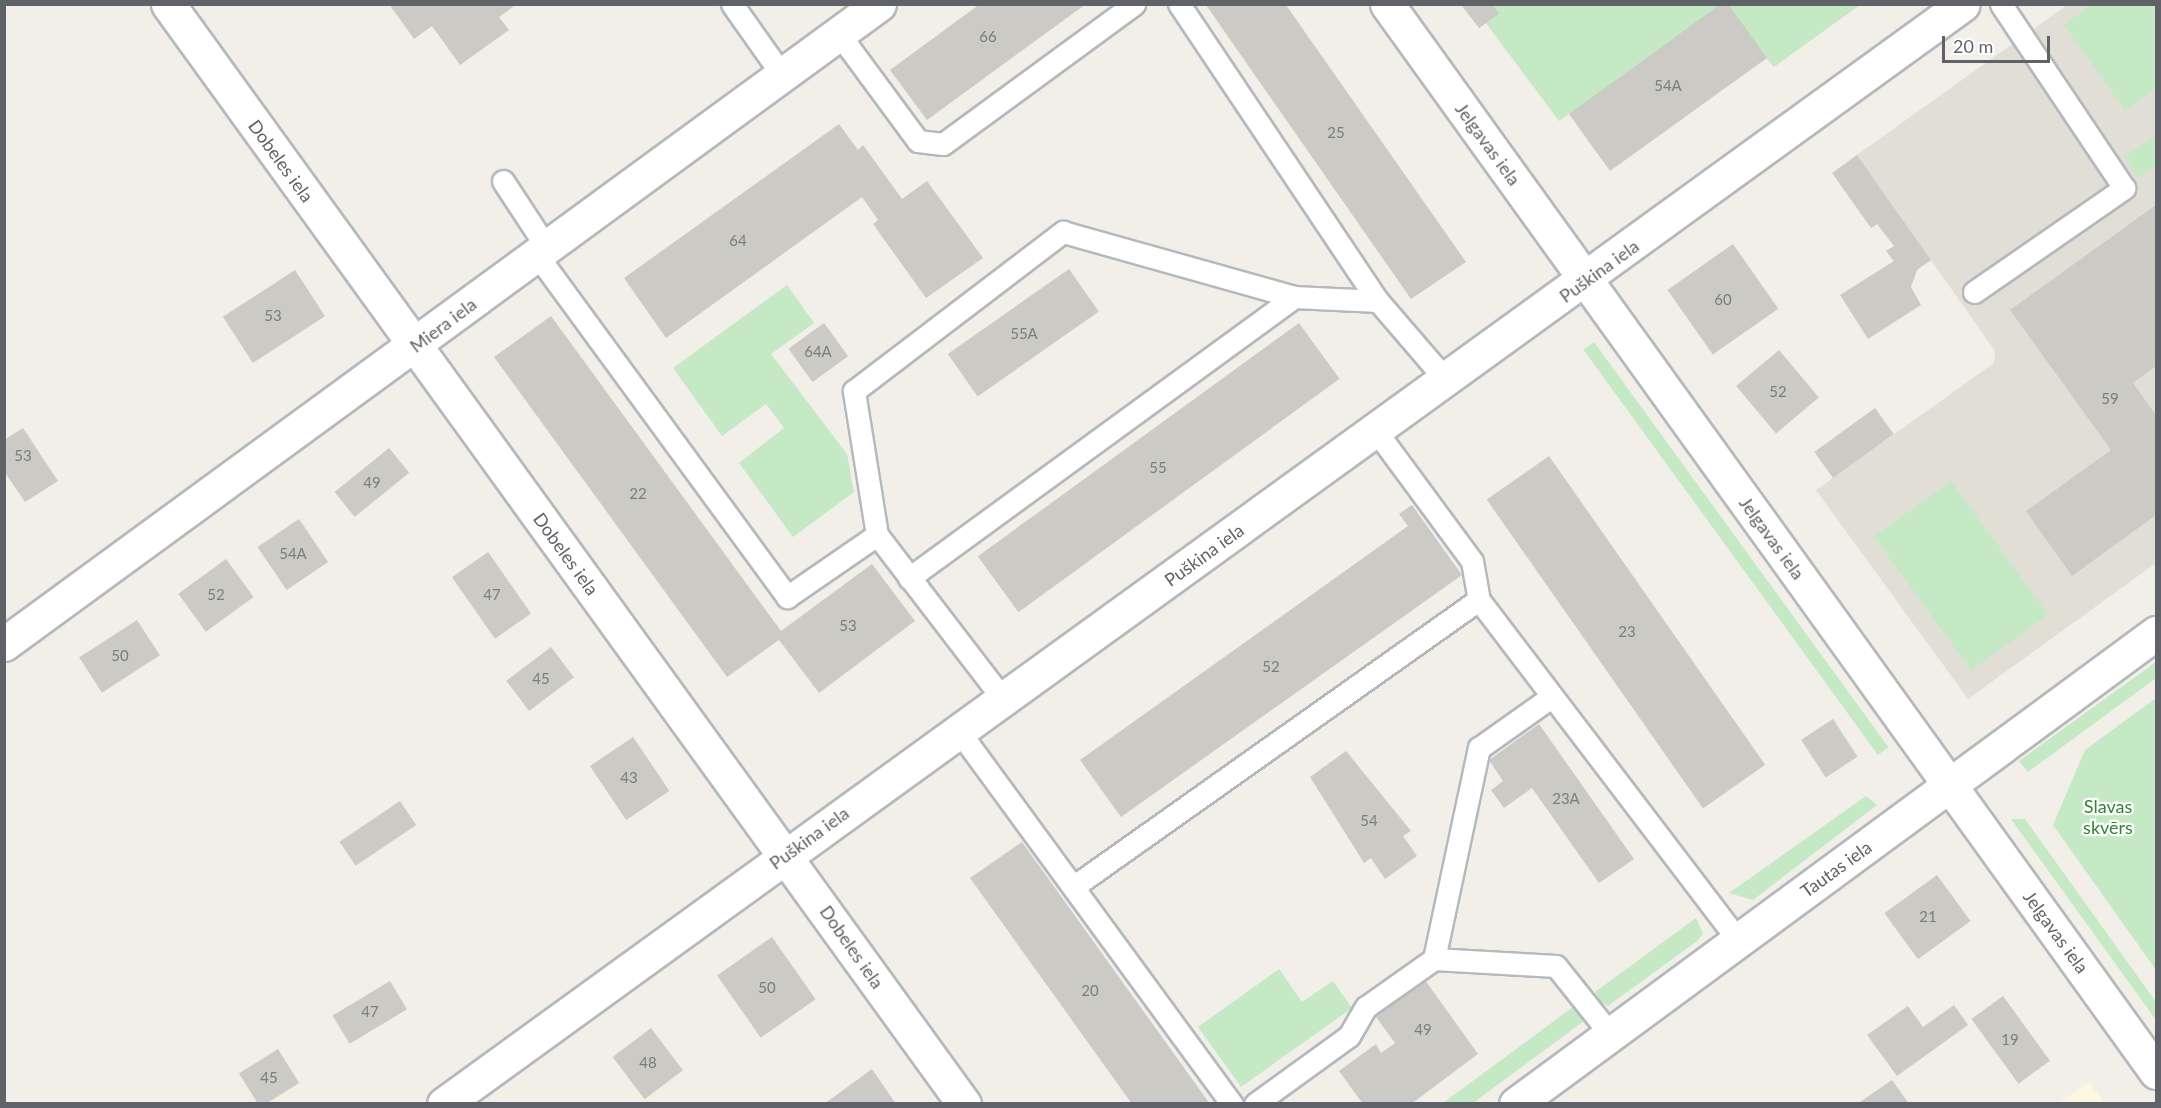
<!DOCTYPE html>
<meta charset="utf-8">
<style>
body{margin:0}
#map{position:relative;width:2161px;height:1108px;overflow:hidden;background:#f1efe8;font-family:Lato,sans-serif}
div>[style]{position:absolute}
.commercial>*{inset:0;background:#fef7e0}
.education>*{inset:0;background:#e1ded6}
.green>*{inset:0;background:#c5e8c5;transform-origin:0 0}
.building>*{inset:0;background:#cccac5;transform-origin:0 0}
.roads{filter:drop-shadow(2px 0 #b5b8bc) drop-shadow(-2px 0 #b5b8bc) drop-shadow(0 2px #b5b8bc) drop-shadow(0 -2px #b5b8bc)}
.service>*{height:21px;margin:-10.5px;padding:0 10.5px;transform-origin:10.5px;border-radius:10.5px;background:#fff}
.minor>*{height:33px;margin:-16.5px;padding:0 16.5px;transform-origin:16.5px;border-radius:16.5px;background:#fff}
.tertiary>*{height:33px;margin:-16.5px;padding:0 16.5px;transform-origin:16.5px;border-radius:16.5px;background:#fff}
span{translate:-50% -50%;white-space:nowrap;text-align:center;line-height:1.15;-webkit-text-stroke:4.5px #fff;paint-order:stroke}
.number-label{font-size:15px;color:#7a7d7f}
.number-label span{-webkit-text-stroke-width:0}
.street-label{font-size:18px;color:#5f6368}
.park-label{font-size:18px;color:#348238}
.frame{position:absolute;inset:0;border:6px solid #5f6368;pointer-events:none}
.scale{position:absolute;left:1942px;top:36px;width:108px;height:27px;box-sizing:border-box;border:3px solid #5f6368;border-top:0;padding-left:8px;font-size:18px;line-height:21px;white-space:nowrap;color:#5f6368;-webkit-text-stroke:4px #fff;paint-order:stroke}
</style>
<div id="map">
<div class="commercial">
<div style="clip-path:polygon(2089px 1082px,2104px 1103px,2059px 1103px)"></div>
</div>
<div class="education">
<div style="clip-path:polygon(2067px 5px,2156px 5px,2156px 563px,1968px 699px,1816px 490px,1994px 363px,1995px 351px,1857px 155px)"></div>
</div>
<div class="green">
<div style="clip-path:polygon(2092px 4px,2156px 5px,2156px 88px,2125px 110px,2064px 25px)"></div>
<div style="clip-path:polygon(1461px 5px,1860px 5px,1774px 67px,1766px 58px,1569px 114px,1559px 121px,1486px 23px,1479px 28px)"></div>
<div style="clip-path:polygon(2156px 135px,2156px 165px,2138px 178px,2124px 157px)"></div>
<div style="clip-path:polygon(787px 285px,814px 323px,771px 354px,847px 454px,854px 492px,793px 537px,739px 463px,784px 428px,766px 404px,722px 436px,673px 368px)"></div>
<div style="left:1594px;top:342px;width:501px;height:13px;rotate:54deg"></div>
<div style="left:1951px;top:481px;width:165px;height:95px;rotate:54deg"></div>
<div style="clip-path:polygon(2156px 662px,2156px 678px,2028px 772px,2019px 761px)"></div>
<div style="clip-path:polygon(2156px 698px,2156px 970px,2053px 825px,2085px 750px)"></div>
<div style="clip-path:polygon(1866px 796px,1877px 805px,1753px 900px,1729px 893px)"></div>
<div style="clip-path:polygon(2011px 819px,2025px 819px,2156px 1002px,2156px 1020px)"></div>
<div style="clip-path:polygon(1696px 918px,1703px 934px,1697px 941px,1608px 1006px,1599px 1001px,1595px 992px)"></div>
<div style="clip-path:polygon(1279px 969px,1302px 1002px,1333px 981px,1352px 1008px,1241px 1087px,1198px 1027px)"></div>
<div style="clip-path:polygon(1573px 1007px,1584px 1021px,1473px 1103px,1443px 1103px)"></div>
</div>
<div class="building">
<div style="clip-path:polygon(389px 4px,517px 4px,499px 17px,509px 30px,460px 65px,432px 26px,414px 39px)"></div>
<div style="clip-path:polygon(980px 4px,1086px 4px,927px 120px,890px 70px)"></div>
<div style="clip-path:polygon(1461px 4px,1492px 4px,1499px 14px,1479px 28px)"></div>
<div style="clip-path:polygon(1721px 4px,1728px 4px,1767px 58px,1610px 171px,1569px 114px)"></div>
<div style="clip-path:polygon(1206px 5px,1286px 5px,1466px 262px,1411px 299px)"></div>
<div style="clip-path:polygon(839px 124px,858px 150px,863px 145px,902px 199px,927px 181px,983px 258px,926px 298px,873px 224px,878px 220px,862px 197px,666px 338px,624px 278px)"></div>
<div style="clip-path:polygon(1857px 155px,1931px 260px,1917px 270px,1911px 287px,1921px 305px,1868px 339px,1840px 295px,1894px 261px,1886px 251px,1894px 246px,1877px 224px,1871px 228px,1832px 173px)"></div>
<div style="clip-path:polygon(2156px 205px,2156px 366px,2133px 383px,2156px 415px,2156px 515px,2072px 576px,2026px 511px,2111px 450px,2010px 310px)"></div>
<div style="left:1733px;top:244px;width:79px;height:80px;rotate:55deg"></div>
<div style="left:1069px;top:269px;width:52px;height:148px;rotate:55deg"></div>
<div style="left:295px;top:270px;width:55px;height:86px;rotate:57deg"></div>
<div style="clip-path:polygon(551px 316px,781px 631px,872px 564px,915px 621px,819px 693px,779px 640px,727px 677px,494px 357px)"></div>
<div style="left:824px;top:323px;width:41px;height:44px;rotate:54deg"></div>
<div style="left:1299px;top:323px;width:69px;height:397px;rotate:54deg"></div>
<div style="left:1779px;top:350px;width:62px;height:56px;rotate:50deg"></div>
<div style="left:1875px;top:408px;width:32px;height:75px;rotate:54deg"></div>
<div style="clip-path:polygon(23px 428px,58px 481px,25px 502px,4px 471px,4px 440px)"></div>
<div style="left:389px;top:448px;width:32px;height:70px;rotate:51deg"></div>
<div style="left:1549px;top:456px;width:377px;height:76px;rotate:55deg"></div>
<div style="clip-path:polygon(1412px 505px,1462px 575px,1121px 817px,1080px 760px,1408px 526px,1399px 514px)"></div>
<div style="left:299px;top:519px;width:52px;height:50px;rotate:56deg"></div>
<div style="left:488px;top:552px;width:75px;height:44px;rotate:55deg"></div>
<div style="left:226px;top:559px;width:47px;height:59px;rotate:54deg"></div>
<div style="left:137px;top:620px;width:42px;height:69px;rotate:57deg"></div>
<div style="left:551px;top:647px;width:38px;height:56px;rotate:53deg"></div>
<div style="left:1833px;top:719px;width:45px;height:38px;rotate:57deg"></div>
<div style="clip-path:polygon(1539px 724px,1634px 859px,1599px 883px,1532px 788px,1504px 808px,1491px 790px,1503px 781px,1489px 760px)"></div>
<div style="left:633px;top:737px;width:65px;height:52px;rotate:56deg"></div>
<div style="clip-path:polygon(1346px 751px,1411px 831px,1403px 836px,1417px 856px,1385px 879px,1371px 858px,1364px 863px,1310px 777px)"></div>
<div style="left:400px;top:801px;width:29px;height:73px;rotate:56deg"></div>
<div style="clip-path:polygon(1022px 842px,1210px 1104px,1132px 1104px,970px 878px)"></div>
<div style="left:1937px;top:875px;width:57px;height:65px;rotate:54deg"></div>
<div style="left:772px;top:937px;width:76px;height:67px;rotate:55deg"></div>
<div style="clip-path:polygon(1425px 980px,1478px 1054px,1411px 1104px,1363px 1104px,1339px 1071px,1376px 1044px,1381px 1053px,1395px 1043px,1376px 1017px)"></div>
<div style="left:390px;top:981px;width:33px;height:67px;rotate:59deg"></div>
<div style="left:2003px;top:996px;width:80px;height:39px;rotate:54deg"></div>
<div style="clip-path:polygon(1954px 1005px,1968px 1025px,1897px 1076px,1867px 1035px,1908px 1006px,1923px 1027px)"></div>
<div style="left:651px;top:1028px;width:53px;height:48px;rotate:53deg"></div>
<div style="left:278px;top:1049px;width:40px;height:46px;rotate:58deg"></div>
<div style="clip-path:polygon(872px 1069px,896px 1104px,824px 1104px)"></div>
<div style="clip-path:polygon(1892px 1080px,1909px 1104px,1857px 1104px)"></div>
</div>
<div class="roads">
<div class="service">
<div style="left:732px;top:4px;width:87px;rotate:54.8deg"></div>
<div style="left:1179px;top:4px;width:358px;rotate:56.2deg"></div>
<div style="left:1378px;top:301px;width:104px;rotate:49.3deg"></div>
<div style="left:839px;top:34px;width:133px;rotate:53.6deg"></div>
<div style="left:918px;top:141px;width:25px;rotate:7deg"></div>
<div style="left:943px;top:144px;width:237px;rotate:-36.2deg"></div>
<div style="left:503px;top:181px;width:80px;rotate:56.7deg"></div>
<div style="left:537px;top:255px;width:424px;rotate:53.8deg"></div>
<div style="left:787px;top:597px;width:109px;rotate:-34.6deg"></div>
<div style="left:1974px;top:292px;width:183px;rotate:-34.7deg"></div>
<div style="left:2124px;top:188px;width:221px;rotate:-123.8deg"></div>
<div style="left:1376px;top:431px;width:162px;rotate:53.6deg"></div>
<div style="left:1472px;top:561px;width:40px;rotate:80deg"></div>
<div style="left:1479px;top:600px;width:427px;rotate:52.7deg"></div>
<div style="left:909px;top:578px;width:477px;rotate:-36.1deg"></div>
<div style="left:1003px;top:699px;width:207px;rotate:-127.5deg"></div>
<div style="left:877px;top:535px;width:146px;rotate:-99.1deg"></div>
<div style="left:854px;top:391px;width:263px;rotate:-37.3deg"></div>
<div style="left:1063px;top:232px;width:240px;rotate:15.7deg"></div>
<div style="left:1294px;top:297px;width:84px;rotate:2.7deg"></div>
<div style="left:958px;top:730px;width:464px;rotate:53.8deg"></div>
<div style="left:1073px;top:887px;width:497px;rotate:-35.3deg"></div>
<div style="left:1434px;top:959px;width:216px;rotate:-78deg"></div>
<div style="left:1479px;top:748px;width:88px;rotate:-35.3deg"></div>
<div style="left:1255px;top:1104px;width:116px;rotate:-35.9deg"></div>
<div style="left:1349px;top:1036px;width:34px;rotate:-60deg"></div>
<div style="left:1366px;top:1007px;width:83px;rotate:-35.2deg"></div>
<div style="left:1434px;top:959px;width:122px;rotate:3.3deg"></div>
<div style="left:1556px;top:966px;width:87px;rotate:51.5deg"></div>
</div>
<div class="minor">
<div style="left:168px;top:4px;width:1358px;rotate:54.11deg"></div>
<div style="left:4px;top:644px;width:1084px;rotate:-36.18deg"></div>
<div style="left:444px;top:1104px;width:1875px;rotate:-35.91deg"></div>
<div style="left:1516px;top:1104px;width:795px;rotate:-36.35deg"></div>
</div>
<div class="tertiary">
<div style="left:1387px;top:4px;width:1316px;rotate:54.24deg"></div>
</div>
</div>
<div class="number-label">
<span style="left:988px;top:37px">66</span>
<span style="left:1668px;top:86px">54A</span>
<span style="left:1336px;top:133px">25</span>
<span style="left:738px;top:241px">64</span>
<span style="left:1723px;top:300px">60</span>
<span style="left:273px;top:316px">53</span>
<span style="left:1024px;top:334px">55A</span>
<span style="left:818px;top:352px">64A</span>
<span style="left:1778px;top:392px">52</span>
<span style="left:2110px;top:399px">59</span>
<span style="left:23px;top:456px">53</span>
<span style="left:1158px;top:468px">55</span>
<span style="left:372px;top:483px">49</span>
<span style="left:638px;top:494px">22</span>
<span style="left:293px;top:554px">54A</span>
<span style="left:216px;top:595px">52</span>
<span style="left:492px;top:595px">47</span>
<span style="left:848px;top:626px">53</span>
<span style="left:1627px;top:632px">23</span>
<span style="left:120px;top:656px">50</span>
<span style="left:1271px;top:667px">52</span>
<span style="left:541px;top:679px">45</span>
<span style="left:629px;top:778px">43</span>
<span style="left:1566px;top:799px">23A</span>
<span style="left:1369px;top:821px">54</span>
<span style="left:1928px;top:917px">21</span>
<span style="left:767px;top:988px">50</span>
<span style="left:1090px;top:991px">20</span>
<span style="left:370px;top:1012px">47</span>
<span style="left:1423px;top:1030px">49</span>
<span style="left:2010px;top:1040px">19</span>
<span style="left:648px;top:1063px">48</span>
<span style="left:269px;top:1078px">45</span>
</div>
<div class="street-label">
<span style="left:1488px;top:144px;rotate:54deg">Jelgavas iela</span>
<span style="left:281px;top:161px;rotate:54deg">Dobeles iela</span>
<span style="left:1599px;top:271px;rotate:-36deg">Puškina iela</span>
<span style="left:443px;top:325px;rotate:-37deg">Miera iela</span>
<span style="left:1772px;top:538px;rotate:54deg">Jelgavas iela</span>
<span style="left:566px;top:554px;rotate:54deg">Dobeles iela</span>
<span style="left:1204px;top:555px;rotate:-36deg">Puškina iela</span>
<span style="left:809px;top:838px;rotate:-36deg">Puškina iela</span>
<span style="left:1836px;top:869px;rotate:-36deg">Tautas iela</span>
<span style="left:2056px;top:932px;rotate:54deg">Jelgavas iela</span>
<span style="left:852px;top:947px;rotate:55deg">Dobeles iela</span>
</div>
<div class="park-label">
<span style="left:2108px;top:817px">Slavas<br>skvērs</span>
</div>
<div class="frame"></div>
<div class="scale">20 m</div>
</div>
